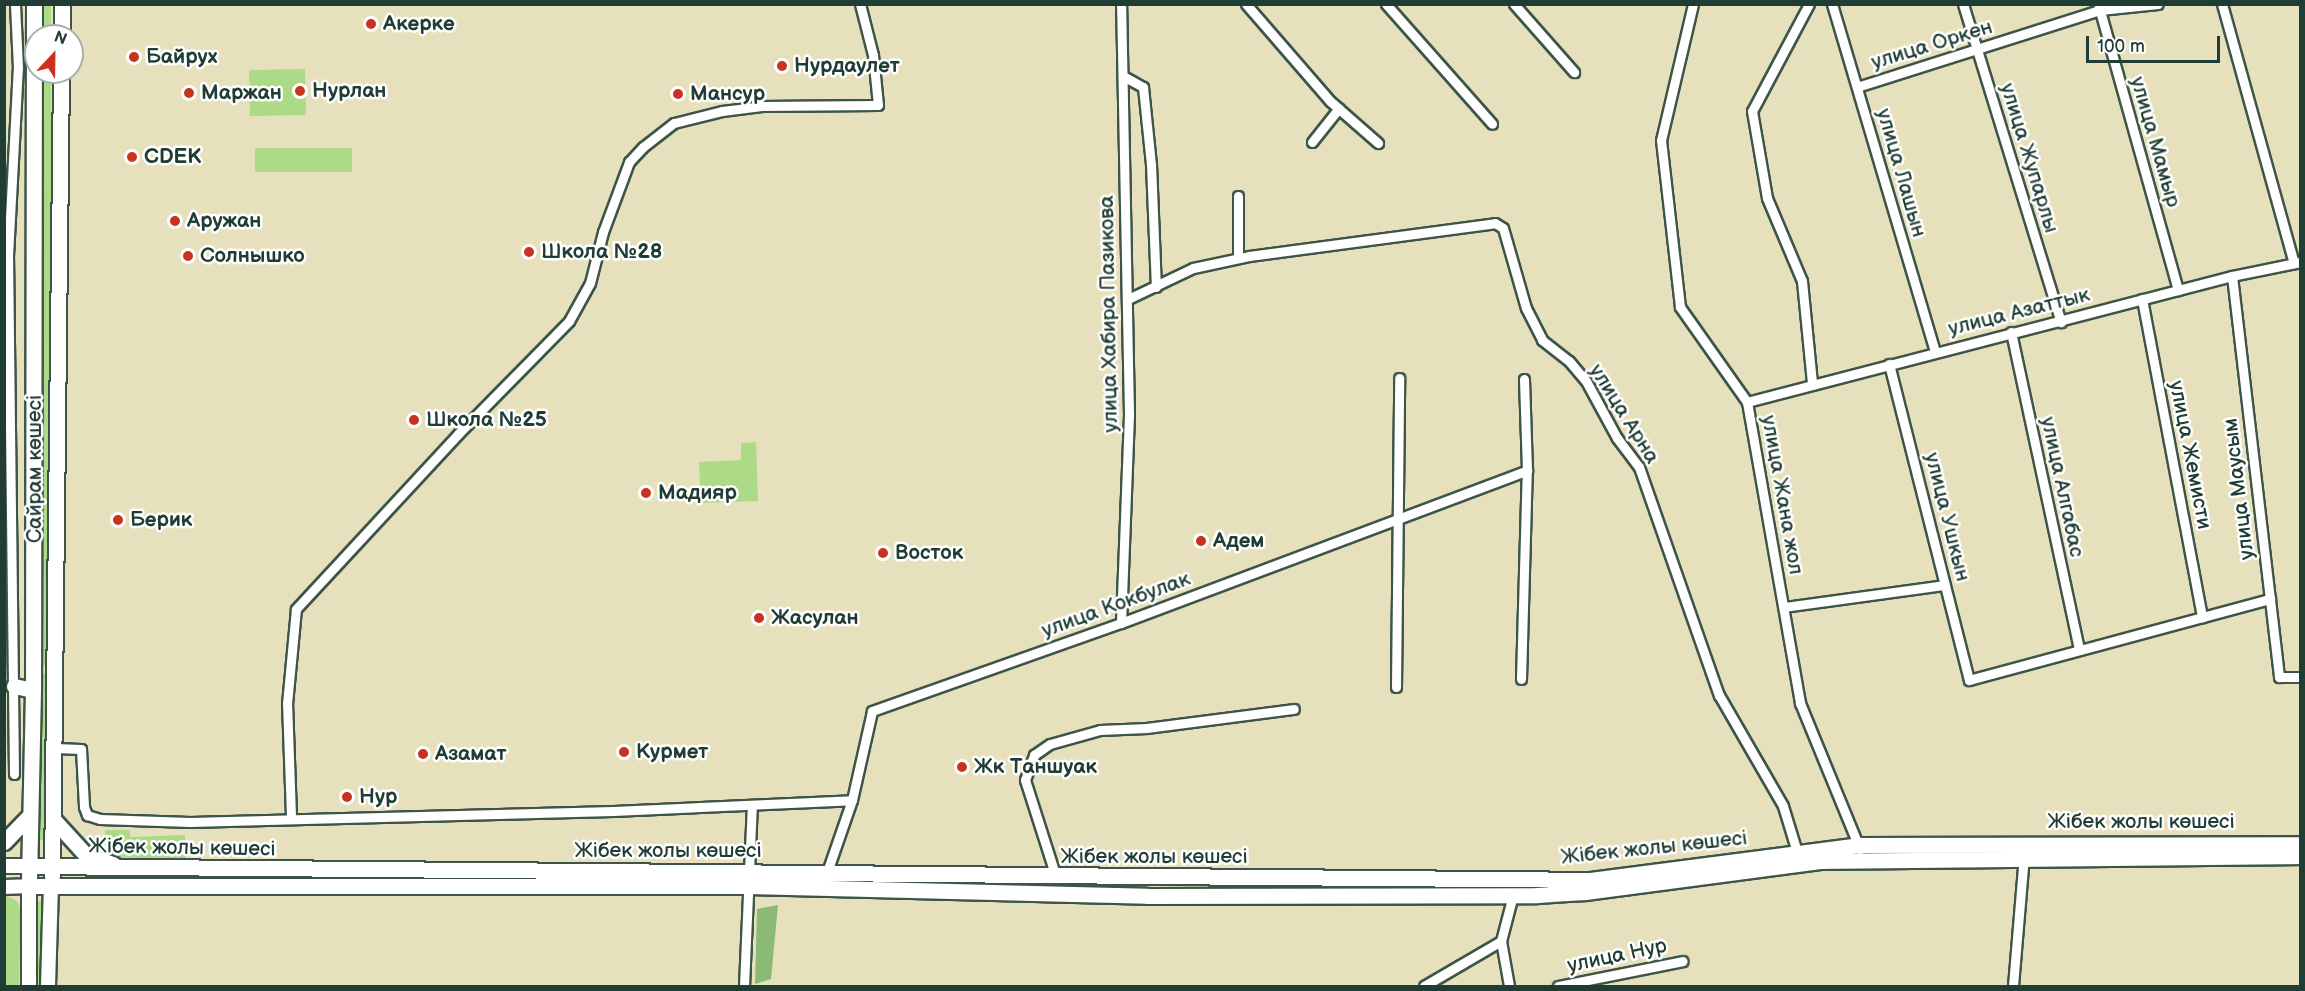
<!DOCTYPE html>
<meta charset="utf-8">
<style>
body{margin:0}
#map{position:relative;width:2305px;height:991px;overflow:hidden;background:#e7e0bc;font-family:"Balsamiq Sans",sans-serif}
div>[style]{position:absolute}
.green>*{inset:0;background:#adda87;transform-origin:0 0}
.forest>*{inset:0;background:#8aba74}
.roads{filter:drop-shadow(2px 0 #3d5548) drop-shadow(-2px 0 #3d5548) drop-shadow(0 2px #3d5548) drop-shadow(0 -2px #3d5548)}
.street>*{height:9px;margin:-4.5px;padding:0 4.5px;transform-origin:4.5px;border-radius:4.5px;background:#fff}
.secondary>*{height:14px;margin:-7px;padding:0 7px;transform-origin:7px;border-radius:7px;background:#fff}
.primary>*{height:15px;margin:-7.5px;padding:0 7.5px;transform-origin:7.5px;border-radius:7.5px;background:#fff}
.dots>*{width:16px;height:16px;translate:-50% -50%;box-sizing:border-box;border:3px solid #fff;border-radius:50%}
span{translate:-50% -50%;white-space:nowrap;text-align:center;line-height:1.15;-webkit-text-stroke:5px #fff;paint-order:stroke}
.poi-label{font-size:21px;color:#1f3d34;font-weight:700}
.left{translate:0 -50%;text-align:left}
.street-label{font-size:21px;color:#1f3d34}
.frame{position:absolute;inset:0;border:6px solid #1f3d34;pointer-events:none}
.north{position:absolute;left:24px;top:24px;width:60px;height:60px;box-sizing:border-box;background:#fff;border:2px solid #a5b1ae;border-radius:50%;rotate:22deg;font-size:16px;font-weight:700;line-height:24px;text-align:center;color:#1f3d34}
.north::after{content:'';display:block;margin:auto;width:21px;height:27px;background:#c8321e;clip-path:polygon(50% 0,100% 100%,50% 72%,0 100%)}
.scale{position:absolute;left:2086px;top:36px;width:134px;height:27px;box-sizing:border-box;border:3px solid #1f3d34;border-top:0;padding-left:8px;font-size:18px;line-height:21px;white-space:nowrap;color:#1f3d34;-webkit-text-stroke:4px #fff;paint-order:stroke}
</style>
<div id="map">
<div class="green">
<div style="left:42px;top:5px;width:9px;height:31px"></div>
<div style="left:305px;top:69px;width:46px;height:56px;rotate:89deg"></div>
<div style="left:42px;top:72px;width:9px;height:593px"></div>
<div style="left:255px;top:148px;width:97px;height:24px"></div>
<div style="clip-path:polygon(756px 442px,758px 501px,701px 503px,699px 462px,741px 460px,741px 443px)"></div>
<div style="left:37px;top:674px;width:9px;height:166px"></div>
<div style="clip-path:polygon(105px 830px,130px 830px,130px 837px,185px 835px,186px 860px,109px 857px)"></div>
<div style="clip-path:polygon(5px 895px,17px 901px,21px 910px,19px 986px,5px 986px)"></div>
<div style="clip-path:polygon(38px 901px,43px 901px,42px 986px,38px 986px)"></div>
</div>
<div class="forest">
<div style="clip-path:polygon(778px 905px,771px 979px,755px 984px,757px 909px)"></div>
</div>
<div class="roads">
<div class="street">
<div style="left:1246px;top:4px;width:128px;rotate:49.1deg"></div>
<div style="left:1330px;top:101px;width:64px;rotate:41.2deg"></div>
<div style="left:1386px;top:4px;width:160px;rotate:48.5deg"></div>
<div style="left:1514px;top:4px;width:91px;rotate:48.6deg"></div>
<div style="left:1693px;top:4px;width:140px;rotate:103.2deg"></div>
<div style="left:1661px;top:140px;width:168px;rotate:83.5deg"></div>
<div style="left:1680px;top:307px;width:116px;rotate:54.8deg"></div>
<div style="left:1747px;top:402px;width:306px;rotate:80deg"></div>
<div style="left:1800px;top:703px;width:158px;rotate:67.7deg"></div>
<div style="left:1809px;top:4px;width:121px;rotate:118deg"></div>
<div style="left:1752px;top:111px;width:88px;rotate:80.2deg"></div>
<div style="left:1767px;top:198px;width:90px;rotate:67.1deg"></div>
<div style="left:1802px;top:281px;width:102px;rotate:84.4deg"></div>
<div style="left:1832px;top:4px;width:362px;rotate:73.5deg"></div>
<div style="left:1963px;top:4px;width:333px;rotate:72.9deg"></div>
<div style="left:2222px;top:4px;width:269px;rotate:74.5deg"></div>
<div style="left:2099px;top:7px;width:294px;rotate:74.4deg"></div>
<div style="left:1123px;top:76px;width:23px;rotate:29deg"></div>
<div style="left:1143px;top:87px;width:77px;rotate:84.1deg"></div>
<div style="left:1151px;top:164px;width:123px;rotate:87.7deg"></div>
<div style="left:1857px;top:87px;width:255px;rotate:-17.6deg"></div>
<div style="left:2100px;top:10px;width:58px;rotate:-5.9deg"></div>
<div style="left:1312px;top:142px;width:43px;rotate:-51.5deg"></div>
<div style="left:1238px;top:258px;width:62px;rotate:-90deg"></div>
<div style="left:2232px;top:276px;width:404px;rotate:83.3deg"></div>
<div style="left:2279px;top:677px;width:21px"></div>
<div style="left:1128px;top:299px;width:72px;rotate:-25.5deg"></div>
<div style="left:1193px;top:268px;width:57px;rotate:-12.1deg"></div>
<div style="left:1249px;top:256px;width:248px;rotate:-7.6deg"></div>
<div style="left:1495px;top:223px;width:9px;rotate:32deg"></div>
<div style="left:1503px;top:228px;width:83px;rotate:74deg"></div>
<div style="left:1526px;top:308px;width:36px;rotate:63deg"></div>
<div style="left:1542px;top:340px;width:34px;rotate:38deg"></div>
<div style="left:1569px;top:361px;width:26px;rotate:50deg"></div>
<div style="left:1586px;top:381px;width:65px;rotate:61.5deg"></div>
<div style="left:1617px;top:438px;width:36px;rotate:53deg"></div>
<div style="left:1639px;top:467px;width:242px;rotate:70.7deg"></div>
<div style="left:1719px;top:695px;width:128px;rotate:60deg"></div>
<div style="left:1783px;top:806px;width:48px;rotate:73.1deg"></div>
<div style="left:2142px;top:299px;width:324px;rotate:79.3deg"></div>
<div style="left:2011px;top:332px;width:325px;rotate:77.9deg"></div>
<div style="left:1889px;top:364px;width:326px;rotate:75.8deg"></div>
<div style="left:1969px;top:680px;width:312px;rotate:-15.1deg"></div>
<div style="left:1747px;top:402px;width:501px;rotate:-14.56deg"></div>
<div style="left:2232px;top:276px;width:69px;rotate:-11.6deg"></div>
<div style="left:1784px;top:607px;width:162px;rotate:-7.8deg"></div>
<div style="left:1121px;top:623px;width:208px;rotate:-87.8deg"></div>
<div style="left:1129px;top:415px;width:411px;rotate:-91.1deg"></div>
<div style="left:1521px;top:679px;width:209px;rotate:-88.4deg"></div>
<div style="left:1527px;top:470px;width:91px;rotate:-91.9deg"></div>
<div style="left:1396px;top:687px;width:309px;rotate:-89.4deg"></div>
<div style="left:55px;top:748px;width:26px;rotate:2deg"></div>
<div style="left:81px;top:749px;width:58px;rotate:87deg"></div>
<div style="left:84px;top:807px;width:9px;rotate:69deg"></div>
<div style="left:87px;top:815px;width:14px;rotate:17deg"></div>
<div style="left:100px;top:819px;width:90px;rotate:1.9deg"></div>
<div style="left:190px;top:822px;width:423px;rotate:-1.5deg"></div>
<div style="left:613px;top:811px;width:239px;rotate:-2.6deg"></div>
<div style="left:14px;top:774px;width:518px;rotate:-90.66deg"></div>
<div style="left:8px;top:256px;width:188px;rotate:-87deg"></div>
<div style="left:18px;top:68px;width:64px;rotate:-92.7deg"></div>
<div style="left:291px;top:816px;width:112px;rotate:-92deg"></div>
<div style="left:287px;top:704px;width:95px;rotate:-84.6deg"></div>
<div style="left:296px;top:609px;width:238px;rotate:-47.2deg"></div>
<div style="left:458px;top:434px;width:158px;rotate:-45.5deg"></div>
<div style="left:569px;top:321px;width:43px;rotate:-61.1deg"></div>
<div style="left:590px;top:283px;width:53px;rotate:-75.7deg"></div>
<div style="left:603px;top:232px;width:75px;rotate:-69.6deg"></div>
<div style="left:629px;top:162px;width:21px;rotate:-47deg"></div>
<div style="left:643px;top:147px;width:39px;rotate:-38deg"></div>
<div style="left:674px;top:123px;width:49px;rotate:-14deg"></div>
<div style="left:722px;top:111px;width:38px;rotate:-7deg"></div>
<div style="left:760px;top:106px;width:118px;rotate:-0.5deg"></div>
<div style="left:878px;top:105px;width:50px;rotate:-95.7deg"></div>
<div style="left:873px;top:55px;width:53px;rotate:-104.3deg"></div>
<div style="left:827px;top:872px;width:76px;rotate:-70.9deg"></div>
<div style="left:852px;top:800px;width:91px;rotate:-77.3deg"></div>
<div style="left:872px;top:711px;width:264px;rotate:-19.5deg"></div>
<div style="left:1121px;top:623px;width:434px;rotate:-20.6deg"></div>
<div style="left:1056px;top:877px;width:102px;rotate:-107.7deg"></div>
<div style="left:1025px;top:780px;width:27px;rotate:-70deg"></div>
<div style="left:1034px;top:755px;width:19px;rotate:-35deg"></div>
<div style="left:1050px;top:744px;width:52px;rotate:-15.6deg"></div>
<div style="left:1100px;top:730px;width:47px;rotate:-2.4deg"></div>
<div style="left:1147px;top:728px;width:148px;rotate:-7.4deg"></div>
<div style="left:1501px;top:941px;width:46px;rotate:79.9deg"></div>
<div style="left:744px;top:986px;width:181px;rotate:-87.5deg"></div>
<div style="left:1424px;top:986px;width:89px;rotate:-30.3deg"></div>
<div style="left:1501px;top:941px;width:48px;rotate:-75.4deg"></div>
<div style="left:1558px;top:986px;width:127px;rotate:-11.3deg"></div>
<div style="left:2013px;top:986px;width:130px;rotate:-85.2deg"></div>
</div>
<div class="secondary">
<div style="left:4px;top:866px;width:25px"></div>
<div style="left:4px;top:887px;width:25px;rotate:-2deg"></div>
<div style="left:29px;top:886px;width:100px;rotate:90deg"></div>
<div style="left:48px;top:986px;width:99px;rotate:-88.3deg"></div>
</div>
<div class="primary">
<div style="left:34px;top:4px;width:686px;rotate:90.08deg"></div>
<div style="left:33px;top:690px;width:196px;rotate:91.2deg"></div>
<div style="left:29px;top:886px;width:718px"></div>
<div style="left:747px;top:886px;width:400px;rotate:1.4deg"></div>
<div style="left:1147px;top:896px;width:390px;rotate:-0.1deg"></div>
<div style="left:1537px;top:895px;width:48px;rotate:-3.6deg"></div>
<div style="left:1585px;top:892px;width:239px;rotate:-7.5deg"></div>
<div style="left:1822px;top:861px;width:478px;rotate:-0.6deg"></div>
<div style="left:62px;top:36px;width:32px;rotate:-90deg"></div>
<div style="left:14px;top:686px;width:19px;rotate:12deg"></div>
<div style="left:53px;top:819px;width:47px;rotate:47.6deg"></div>
<div style="left:85px;top:854px;width:30px;rotate:20deg"></div>
<div style="left:4px;top:842px;width:36px;rotate:-46deg"></div>
<div style="left:29px;top:866px;width:1561px;rotate:0.51deg"></div>
<div style="left:1590px;top:880px;width:271px;rotate:-7.4deg"></div>
<div style="left:1859px;top:845px;width:441px;rotate:-0.1deg"></div>
<div style="left:52px;top:876px;width:804px;rotate:-89.36deg"></div>
</div>
</div>
<div class="dots">
<div style="left:371px;top:24px;background:#c8321e"></div>
<div style="left:134px;top:57px;background:#c8321e"></div>
<div style="left:782px;top:66px;background:#c8321e"></div>
<div style="left:300px;top:91px;background:#c8321e"></div>
<div style="left:189px;top:93px;background:#c8321e"></div>
<div style="left:678px;top:94px;background:#c8321e"></div>
<div style="left:132px;top:157px;background:#c8321e"></div>
<div style="left:175px;top:221px;background:#c8321e"></div>
<div style="left:529px;top:252px;background:#c8321e"></div>
<div style="left:188px;top:256px;background:#c8321e"></div>
<div style="left:414px;top:420px;background:#c8321e"></div>
<div style="left:646px;top:493px;background:#c8321e"></div>
<div style="left:118px;top:520px;background:#c8321e"></div>
<div style="left:1201px;top:541px;background:#c8321e"></div>
<div style="left:883px;top:553px;background:#c8321e"></div>
<div style="left:759px;top:618px;background:#c8321e"></div>
<div style="left:624px;top:752px;background:#c8321e"></div>
<div style="left:423px;top:754px;background:#c8321e"></div>
<div style="left:962px;top:767px;background:#c8321e"></div>
<div style="left:347px;top:797px;background:#c8321e"></div>
</div>
<div class="poi-label">
<span class="left" style="left:383px;top:24px">Акерке</span>
<span class="left" style="left:146px;top:57px">Байрух</span>
<span class="left" style="left:794px;top:66px">Нурдаулет</span>
<span class="left" style="left:312px;top:91px">Нурлан</span>
<span class="left" style="left:201px;top:93px">Маржан</span>
<span class="left" style="left:690px;top:94px">Мансур</span>
<span class="left" style="left:144px;top:157px">CDEK</span>
<span class="left" style="left:187px;top:221px">Аружан</span>
<span class="left" style="left:541px;top:252px">Школа №28</span>
<span class="left" style="left:200px;top:256px">Солнышко</span>
<span class="left" style="left:426px;top:420px">Школа №25</span>
<span class="left" style="left:658px;top:493px">Мадияр</span>
<span class="left" style="left:130px;top:520px">Берик</span>
<span class="left" style="left:1213px;top:541px">Адем</span>
<span class="left" style="left:895px;top:553px">Восток</span>
<span class="left" style="left:771px;top:618px">Жасулан</span>
<span class="left" style="left:636px;top:752px">Курмет</span>
<span class="left" style="left:435px;top:754px">Азамат</span>
<span class="left" style="left:974px;top:767px">Жк Таншуак</span>
<span class="left" style="left:359px;top:797px">Нур</span>
</div>
<div class="street-label">
<span style="left:1932px;top:45px;rotate:-17deg">улица Оркен</span>
<span style="left:2155px;top:142px;rotate:74deg">улица Мамыр</span>
<span style="left:2029px;top:158px;rotate:73deg">улица Жупарлы</span>
<span style="left:1901px;top:173px;rotate:74deg">улица Лашын</span>
<span style="left:2019px;top:312px;rotate:-14deg">улица Азаттык</span>
<span style="left:1109px;top:314px;rotate:-91deg">улица Хабира Пазикова</span>
<span style="left:1624px;top:414px;rotate:58deg">улица Арна</span>
<span style="left:2190px;top:455px;rotate:79deg">улица Жемисти</span>
<span style="left:35px;top:469px;rotate:-90deg">Сайрам көшесі</span>
<span style="left:2062px;top:487px;rotate:78deg">улица Алгабас</span>
<span style="left:2239px;top:489px;rotate:-97deg">улица Маусым</span>
<span style="left:1782px;top:495px;rotate:80deg">улица Жана жол</span>
<span style="left:1947px;top:517px;rotate:76deg">улица Ушкын</span>
<span style="left:1116px;top:605px;rotate:-20deg">улица Кокбулак</span>
<span style="left:2141px;top:822px">Жібек жолы көшесі</span>
<span style="left:182px;top:848px;rotate:1deg">Жібек жолы көшесі</span>
<span style="left:1654px;top:848px;rotate:-6deg">Жібек жолы көшесі</span>
<span style="left:668px;top:851px">Жібек жолы көшесі</span>
<span style="left:1154px;top:857px">Жібек жолы көшесі</span>
<span style="left:1617px;top:956px;rotate:-12deg">улица Нур</span>
</div>
<div class="frame"></div>
<div class="north">N</div>
<div class="scale">100 m</div>
</div>
